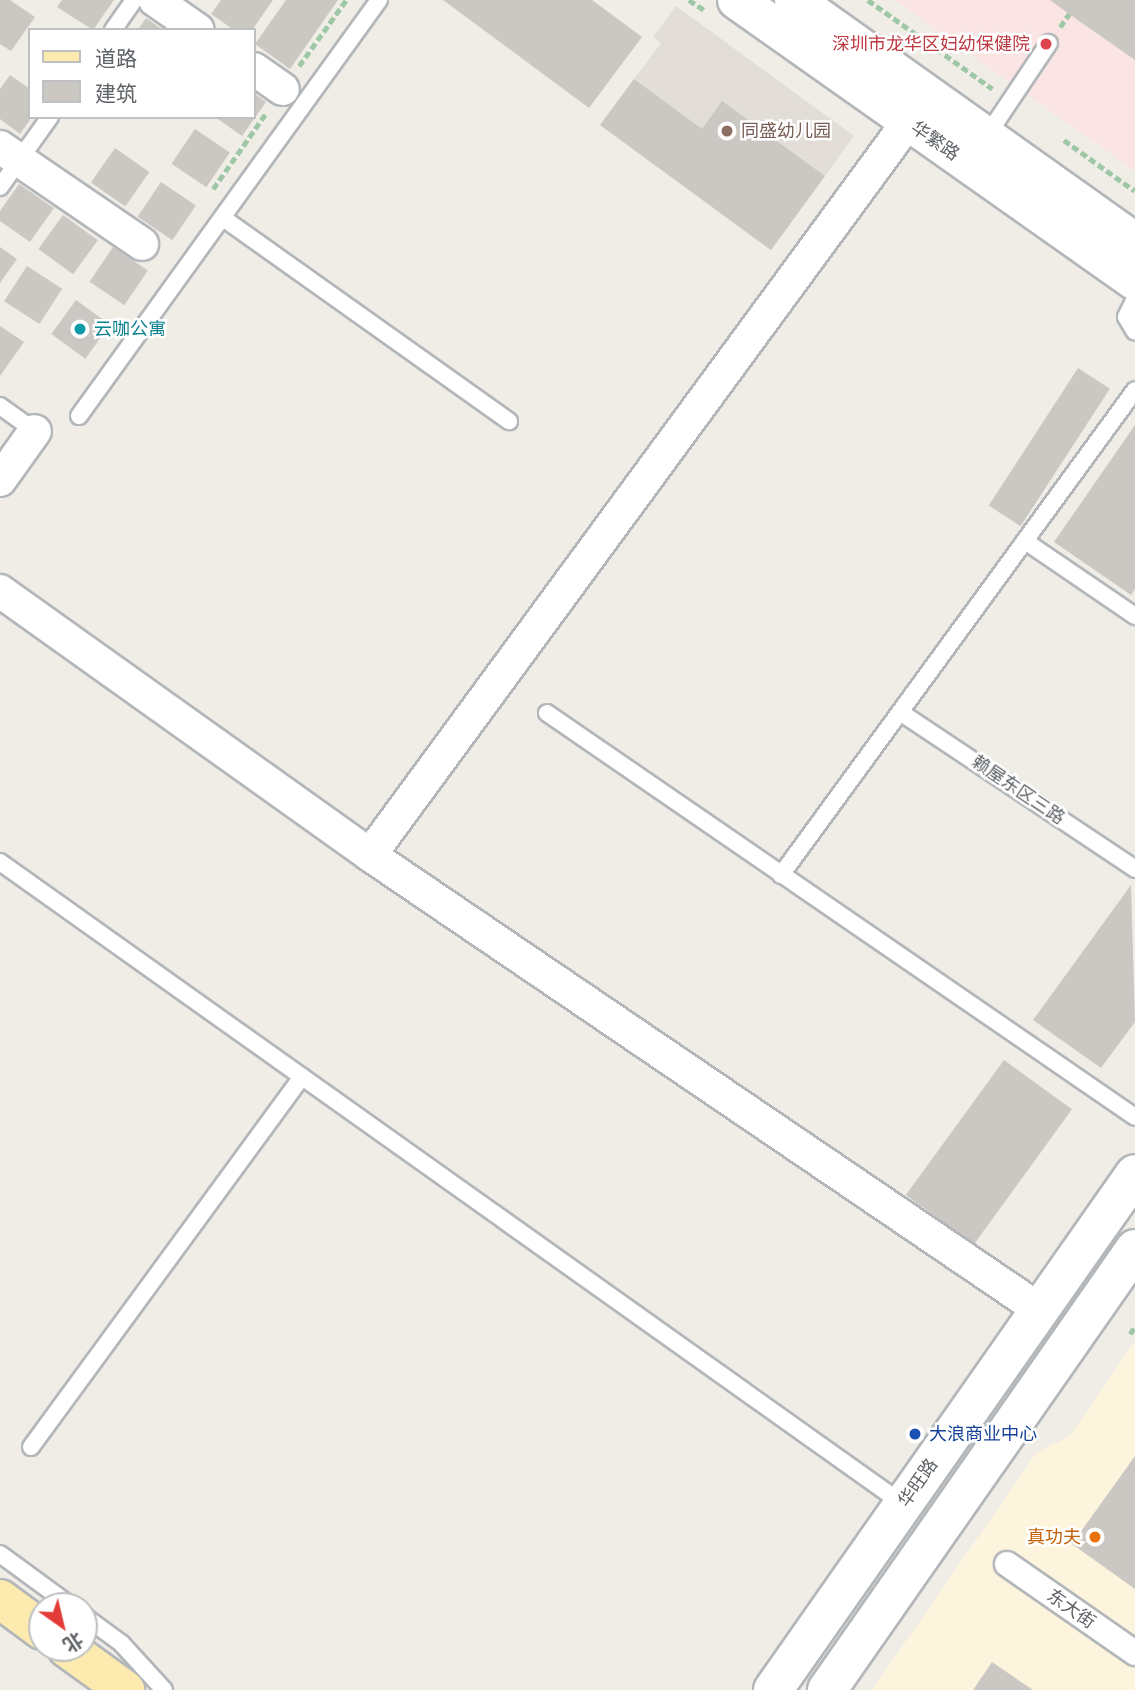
<!DOCTYPE html>
<meta charset="utf-8">
<style>
body{margin:0}
#map{position:relative;width:1135px;height:1690px;overflow:hidden;background:#efede6;font-family:"Public Sans","Noto Sans SC",sans-serif}
div>[style]{position:absolute}
.commercial>*{inset:0;background:#fdf4de}
.education>*{inset:0;background:#e2ded7}
.medical>*{inset:0;background:#fbe5e4}
.building>*{inset:0;background:#cbc8c3;transform-origin:0 0}
.path>*{height:4.5px;margin-top:-2.25px;transform-origin:0;background:repeating-linear-gradient(90deg,#9ec7a6 0 7px,transparent 0 10.5px)}
.roads{filter:drop-shadow(2px 0 #b3b7ba) drop-shadow(-2px 0 #b3b7ba) drop-shadow(0 2px #b3b7ba) drop-shadow(0 -2px #b3b7ba)}
.service>*{height:16px;margin:-8px;padding:0 8px;transform-origin:8px;border-radius:8px;background:#fff}
.pedestrian>*{height:24px;margin:-12px;padding:0 12px;transform-origin:12px;border-radius:12px;background:#fff}
.minor>*{height:32px;margin:-16px;padding:0 16px;transform-origin:16px;border-radius:16px;background:#fff}
.secondary>*{height:38px;margin:-19px;padding:0 19px;transform-origin:19px;border-radius:19px;background:#fff}
.primary>*{height:38px;margin:-19px;padding:0 19px;transform-origin:19px;border-radius:19px;background:#fceaaf}
.dots>*{width:19px;height:19px;translate:-50% -50%;box-sizing:border-box;border:4px solid #fff;border-radius:50%}
span{translate:-50% -50%;white-space:nowrap;text-align:center;line-height:1.15;-webkit-text-stroke:5px #fff;paint-order:stroke}
.health-label{font-size:18px;color:#be3a42}
.right{translate:-100% -50%;text-align:right}
.education-label{font-size:18px;color:#785e54}
.left{translate:0 -50%;text-align:left}
.street-label{font-size:18px;color:#5e6266}
.culture-label{font-size:18px;color:#0d838f}
.transit-label{font-size:18px;color:#164399}
.food-label{font-size:18px;color:#c56008}
.legend{position:absolute;left:28px;top:28px;width:228px;height:91px;box-sizing:border-box;background:#fff;border:2px solid #bfc0c2;margin:0;padding:9px 12px;list-style:none;font-size:21px;color:#5e6266}
.legend li{display:flex;align-items:center;gap:14px;height:35px}
.legend b{width:35px;border:2px solid #bfc0c2}
.north{position:absolute;left:28px;top:1592px;width:70px;height:70px;box-sizing:border-box;background:#fff;border:2px solid #bfc0c2;border-radius:50%;rotate:146deg;font-size:19px;font-weight:700;line-height:28px;text-align:center;color:#5e6266}
.north::after{content:'';display:block;margin:auto;width:24px;height:32px;background:#e23c39;clip-path:polygon(50% 0,100% 100%,50% 72%,0 100%)}
</style>
<div id="map">
<div class="commercial">
<div style="clip-path:polygon(1135px 1341px,1135px 1690px,872px 1690px,1037px 1452px,1069px 1437px)"></div>
</div>
<div class="education">
<div style="clip-path:polygon(676px 6px,854px 136px,771px 250px,600px 125px,661px 43px,653px 37px)"></div>
</div>
<div class="medical">
<div style="clip-path:polygon(894px 0,1135px 0,1135px 171px,1019px 89px)"></div>
</div>
<div class="building">
<div style="clip-path:polygon(0 0,10px 0,35px 17px,11px 51px,0 44px)"></div>
<div style="clip-path:polygon(62px 0,114px 0,93px 30px,57px 7px)"></div>
<div style="clip-path:polygon(221px 0,273px 0,252px 30px,234px 30px,211px 14px)"></div>
<div style="clip-path:polygon(286px 0,338px 0,290px 69px,255px 44px)"></div>
<div style="clip-path:polygon(443px 0,592px 0,642px 37px,589px 108px)"></div>
<div style="clip-path:polygon(1050px 0,1135px 0,1135px 60px,1069px 14px)"></div>
<div style="clip-path:polygon(146px 18px,163px 30px,138px 30px)"></div>
<div style="clip-path:polygon(10px 75px,30px 89px,32px 117px,20px 134px,0 119px,0 89px)"></div>
<div style="clip-path:polygon(634px 79px,702px 129px,722px 101px,825px 176px,771px 250px,600px 125px)"></div>
<div style="clip-path:polygon(254px 93px,266px 102px,242px 136px,215px 117px,254px 117px)"></div>
<div style="left:195px;top:129px;width:42px;height:42px;rotate:34deg"></div>
<div style="left:115px;top:148px;width:42px;height:42px;rotate:35deg"></div>
<div style="left:161px;top:182px;width:42px;height:42px;rotate:34deg"></div>
<div style="clip-path:polygon(19px 184px,54px 208px,30px 242px,0 221px,0 211px)"></div>
<div style="left:63px;top:215px;width:43px;height:42px;rotate:36deg"></div>
<div style="clip-path:polygon(0 247px,17px 259px,0 283px)"></div>
<div style="left:113px;top:247px;width:42px;height:42px;rotate:34deg"></div>
<div style="left:27px;top:266px;width:42px;height:42px;rotate:33deg"></div>
<div style="left:76px;top:300px;width:42px;height:42px;rotate:36deg"></div>
<div style="clip-path:polygon(0 326px,24px 342px,0 376px)"></div>
<div style="left:1078px;top:368px;width:38px;height:164px;rotate:33deg"></div>
<div style="clip-path:polygon(1135px 425px,1135px 589px,1131px 595px,1054px 542px)"></div>
<div style="clip-path:polygon(1131px 885px,1135px 1022px,1101px 1068px,1033px 1020px)"></div>
<div style="left:1004px;top:1060px;width:84px;height:167px;rotate:36deg"></div>
<div style="clip-path:polygon(1135px 1456px,1135px 1589px,1072px 1544px)"></div>
<div style="clip-path:polygon(992px 1662px,1033px 1690px,973px 1690px)"></div>
</div>
<div class="path">
<div style="left:689px;top:0;width:20px;rotate:33deg"></div>
<div style="left:868px;top:0;width:153px;rotate:35.5deg"></div>
<div style="left:1060px;top:27px;width:16px;rotate:-55deg"></div>
<div style="left:299px;top:66px;width:81px;rotate:-54.5deg"></div>
<div style="left:1064px;top:140px;width:87px;rotate:35.7deg"></div>
<div style="left:213px;top:189px;width:93px;rotate:-55.1deg"></div>
<div style="left:1130px;top:1334px;width:9px;rotate:-58deg"></div>
</div>
<div class="roads">
<div class="service">
<div style="left:113px;top:30px;width:37px;rotate:-55deg"></div>
<div style="left:986px;top:137px;width:113px;rotate:-56.2deg"></div>
<div style="left:0;top:187px;width:86px;rotate:-54.5deg"></div>
<div style="left:223px;top:218px;width:351px;rotate:35.4deg"></div>
<div style="left:1135px;top:299px;width:20px;rotate:117deg"></div>
<div style="left:1126px;top:317px;width:17px;rotate:59deg"></div>
<div style="left:0;top:406px;width:43px;rotate:35.5deg"></div>
<div style="left:79px;top:416px;width:513px;rotate:-54.2deg"></div>
<div style="left:1025px;top:541px;width:133px;rotate:34.3deg"></div>
<div style="left:900px;top:712px;width:283px;rotate:33.7deg"></div>
<div style="left:547px;top:713px;width:713px;rotate:34.49deg"></div>
<div style="left:0;top:862px;width:1108px;rotate:35.41deg"></div>
<div style="left:781px;top:875px;width:600px;rotate:-53.87deg"></div>
<div style="left:31px;top:1447px;width:459px;rotate:-53.8deg"></div>
<div style="left:0;top:1554px;width:88px;rotate:36.2deg"></div>
<div style="left:84px;top:1616px;width:46px;rotate:36.1deg"></div>
<div style="left:121px;top:1643px;width:64px;rotate:47.5deg"></div>
</div>
<div class="pedestrian">
<div style="left:1007px;top:1564px;width:156px;rotate:34.8deg"></div>
</div>
<div class="minor">
<div style="left:155px;top:0;width:52px;rotate:34.9deg"></div>
<div style="left:254px;top:69px;width:35px;rotate:35deg"></div>
<div style="left:0;top:147px;width:172px;rotate:34.3deg"></div>
<div style="left:0;top:480px;width:60px;rotate:-54.5deg"></div>
<div style="left:0;top:591px;width:455px;rotate:35.5deg"></div>
<div style="left:370px;top:855px;width:810px;rotate:34.18deg"></div>
<div style="left:370px;top:855px;width:909px;rotate:-53.72deg"></div>
</div>
<div class="secondary">
<div style="left:737px;top:0;width:487px;rotate:35.2deg"></div>
<div style="left:794px;top:0;width:418px;rotate:35.4deg"></div>
<div style="left:773px;top:1690px;width:630px;rotate:-54.95deg"></div>
<div style="left:827px;top:1690px;width:538px;rotate:-55.07deg"></div>
</div>
<div class="primary">
<div style="left:0;top:1599px;width:52px;rotate:36.4deg"></div>
<div style="left:67px;top:1648px;width:72px;rotate:35.9deg"></div>
</div>
</div>
<div class="dots">
<div style="left:1046px;top:44px;background:#e0444e"></div>
<div style="left:727px;top:131px;background:#8d6e63"></div>
<div style="left:80px;top:329px;background:#0f9aa8"></div>
<div style="left:915px;top:1434px;background:#1a4fb4"></div>
<div style="left:1095px;top:1537px;background:#e8710a"></div>
</div>
<div class="health-label">
<span class="right" style="left:1030px;top:44px">深圳市龙华区妇幼保健院</span>
</div>
<div class="education-label">
<span class="left" style="left:741px;top:131px">同盛幼儿园</span>
</div>
<div class="street-label">
<span style="left:935px;top:141px;rotate:35deg">华繁路</span>
<span style="left:1018px;top:790px;rotate:34deg">赖屋东区三路</span>
<span style="left:918px;top:1483px;rotate:-55deg">华旺路</span>
<span style="left:1071px;top:1609px;rotate:35deg">东大街</span>
</div>
<div class="culture-label">
<span class="left" style="left:94px;top:329px">云咖公寓</span>
</div>
<div class="transit-label">
<span class="left" style="left:929px;top:1434px">大浪商业中心</span>
</div>
<div class="food-label">
<span class="right" style="left:1081px;top:1537px">真功夫</span>
</div>
<ul class="legend">
<li><b style="height:9px;background:#fceaaf"></b>道路</li>
<li><b style="height:19px;background:#cbc8c3"></b>建筑</li>
</ul>
<div class="north">北</div>
</div>
